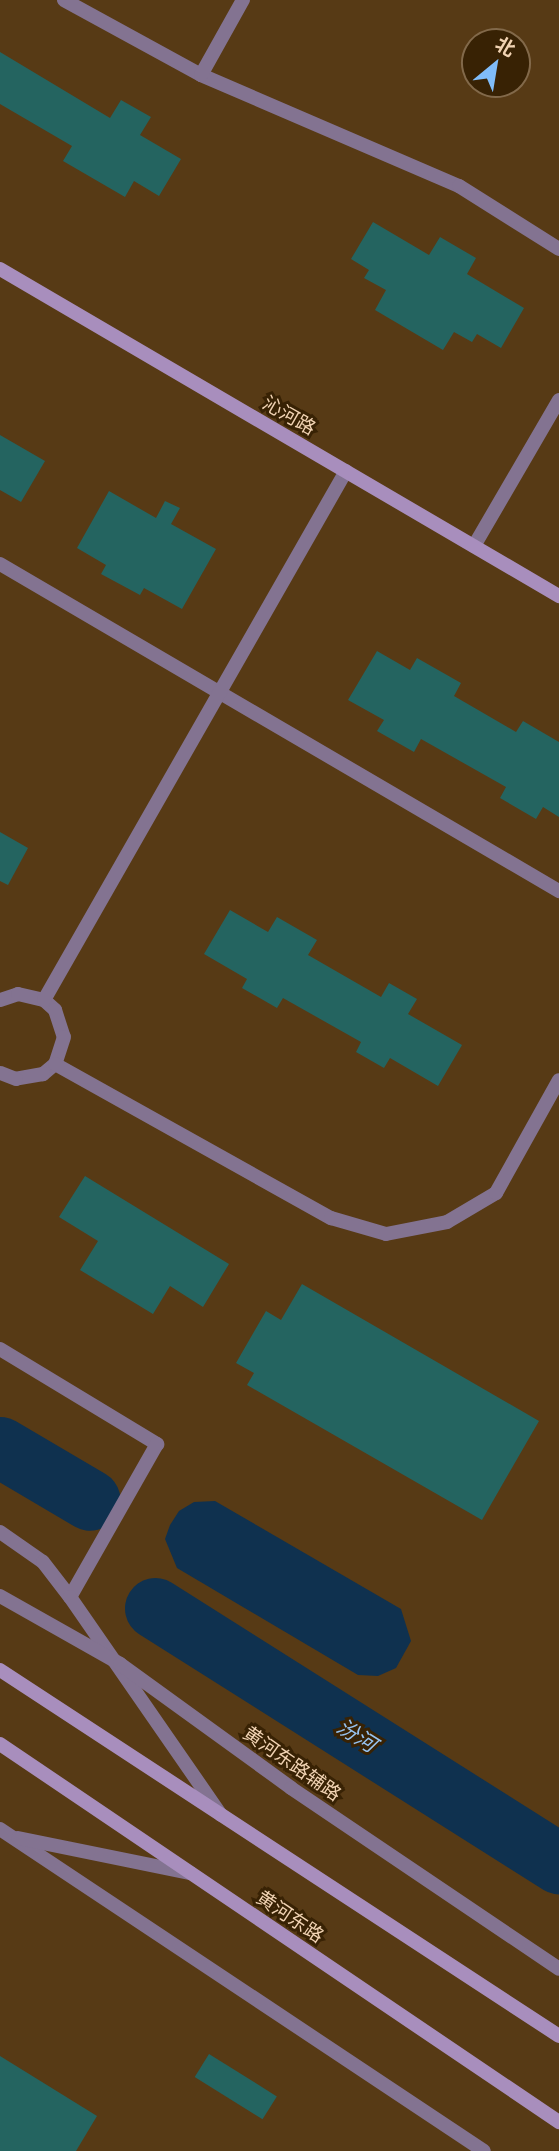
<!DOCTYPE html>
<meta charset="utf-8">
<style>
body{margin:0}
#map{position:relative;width:559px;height:2151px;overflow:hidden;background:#573a15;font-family:Mulish,"Noto Sans SC",sans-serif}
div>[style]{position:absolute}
.water>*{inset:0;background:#0f314f}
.river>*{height:61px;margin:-30.5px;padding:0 30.5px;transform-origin:30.5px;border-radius:30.5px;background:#0f314f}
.building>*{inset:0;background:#246460;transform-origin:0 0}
.street>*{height:14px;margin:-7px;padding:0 7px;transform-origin:7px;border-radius:7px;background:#837391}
.secondary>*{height:14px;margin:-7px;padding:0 7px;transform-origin:7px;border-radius:7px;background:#a88ebd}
span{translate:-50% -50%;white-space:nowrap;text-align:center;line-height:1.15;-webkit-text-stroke:6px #382204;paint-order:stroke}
.street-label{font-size:19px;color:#f1d3b3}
.water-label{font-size:21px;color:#97c3f0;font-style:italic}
.north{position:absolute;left:461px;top:28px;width:70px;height:70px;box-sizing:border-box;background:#382204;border:2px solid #82694a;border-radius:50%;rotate:30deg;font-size:19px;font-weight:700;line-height:28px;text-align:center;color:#f1d3b3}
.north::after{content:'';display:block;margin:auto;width:24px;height:32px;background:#80bdfa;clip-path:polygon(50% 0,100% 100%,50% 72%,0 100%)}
</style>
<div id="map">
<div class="water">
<div style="clip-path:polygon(215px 1501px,401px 1609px,411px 1641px,396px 1668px,378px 1676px,358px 1675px,177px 1568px,165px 1539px,170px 1525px,179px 1511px,194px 1502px)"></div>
</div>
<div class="river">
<div style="left:0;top:1447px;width:104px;rotate:30.5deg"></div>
<div style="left:155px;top:1608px;width:478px;rotate:32.3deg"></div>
</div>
<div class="building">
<div style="clip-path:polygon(0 52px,110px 118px,121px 100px,151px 117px,140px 135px,181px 159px,159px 196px,134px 181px,125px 197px,63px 161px,72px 146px,0 104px)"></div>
<div style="clip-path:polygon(373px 222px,429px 255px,440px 237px,476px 258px,467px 274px,524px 308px,501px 348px,477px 334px,472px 342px,454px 332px,443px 350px,375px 310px,386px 290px,364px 278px,369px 270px,351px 259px)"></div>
<div style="clip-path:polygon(0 435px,45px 461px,21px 502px,0 490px)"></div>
<div style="clip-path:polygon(109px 491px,156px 518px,165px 501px,180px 508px,171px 524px,216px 549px,182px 609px,144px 588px,140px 595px,101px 574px,106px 565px,77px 548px)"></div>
<div style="clip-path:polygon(377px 651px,410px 670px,417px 658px,461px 683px,454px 696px,516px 732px,523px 721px,559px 742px,559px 817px,543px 807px,536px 819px,500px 798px,506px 787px,421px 739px,414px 752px,377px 731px,384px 720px,348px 700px)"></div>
<div style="clip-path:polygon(0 832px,28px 848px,8px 885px,0 881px)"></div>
<div style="clip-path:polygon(230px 910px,268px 932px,277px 917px,317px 940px,308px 955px,381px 997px,389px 983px,417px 999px,408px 1014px,462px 1045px,438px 1086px,390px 1058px,384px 1068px,356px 1052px,361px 1042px,283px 998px,277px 1008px,242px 988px,247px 979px,204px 954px)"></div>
<div style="clip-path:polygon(85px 1176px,229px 1264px,203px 1307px,170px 1286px,153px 1314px,80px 1270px,98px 1241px,59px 1217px)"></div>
<div style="clip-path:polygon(302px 1284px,539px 1421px,482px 1520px,247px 1385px,254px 1373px,236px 1363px,266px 1311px,281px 1320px)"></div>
<div style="left:209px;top:2054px;width:80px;height:27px;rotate:32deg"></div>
<div style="clip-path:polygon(0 2056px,97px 2116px,76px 2151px,0 2151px)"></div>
</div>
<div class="street">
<div style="left:64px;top:0;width:156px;rotate:28.7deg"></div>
<div style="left:201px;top:75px;width:281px;rotate:23.3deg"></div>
<div style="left:459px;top:186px;width:118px;rotate:32.2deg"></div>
<div style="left:201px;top:75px;width:86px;rotate:-60.8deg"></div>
<div style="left:474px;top:546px;width:169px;rotate:-59.8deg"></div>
<div style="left:0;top:564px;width:648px;rotate:30.33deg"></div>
<div style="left:0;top:1000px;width:19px;rotate:-18deg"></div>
<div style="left:18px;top:994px;width:27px;rotate:13deg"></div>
<div style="left:44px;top:1000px;width:15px;rotate:42deg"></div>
<div style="left:55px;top:1010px;width:28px;rotate:72deg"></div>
<div style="left:64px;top:1037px;width:28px;rotate:108deg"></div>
<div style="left:55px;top:1064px;width:16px;rotate:140deg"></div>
<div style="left:43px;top:1074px;width:27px;rotate:170deg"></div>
<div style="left:16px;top:1079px;width:17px;rotate:-159deg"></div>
<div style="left:44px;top:1000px;width:609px;rotate:-60.28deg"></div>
<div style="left:55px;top:1064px;width:316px;rotate:29.2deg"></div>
<div style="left:331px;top:1218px;width:57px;rotate:16.2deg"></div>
<div style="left:386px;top:1234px;width:62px;rotate:-11.1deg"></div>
<div style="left:447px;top:1222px;width:57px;rotate:-30.6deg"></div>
<div style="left:496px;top:1193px;width:129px;rotate:-60.9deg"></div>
<div style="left:0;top:1349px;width:184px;rotate:31.2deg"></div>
<div style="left:157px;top:1444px;width:176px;rotate:119.6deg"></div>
<div style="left:0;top:1532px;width:52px;rotate:34.9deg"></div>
<div style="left:43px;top:1562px;width:44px;rotate:52.4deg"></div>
<div style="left:70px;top:1597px;width:265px;rotate:55.3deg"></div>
<div style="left:0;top:1596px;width:138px;rotate:29.5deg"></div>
<div style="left:120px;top:1664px;width:211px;rotate:35.9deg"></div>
<div style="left:291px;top:1788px;width:323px;rotate:34deg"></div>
<div style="left:0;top:1829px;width:581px;rotate:33.64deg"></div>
<div style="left:18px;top:1838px;width:176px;rotate:11.5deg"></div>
</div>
<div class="secondary">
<div style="left:0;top:269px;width:648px;rotate:30.33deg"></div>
<div style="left:0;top:1670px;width:668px;rotate:33.21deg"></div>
<div style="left:0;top:1744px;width:675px;rotate:34.07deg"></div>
</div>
<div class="street-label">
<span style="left:289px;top:416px;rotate:30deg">沁河路</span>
<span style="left:292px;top:1764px;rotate:35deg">黄河东路辅路</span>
<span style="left:290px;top:1917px;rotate:34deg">黄河东路</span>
</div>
<div class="water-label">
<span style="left:357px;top:1735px;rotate:32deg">汾河</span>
</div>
<div class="north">北</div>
</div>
